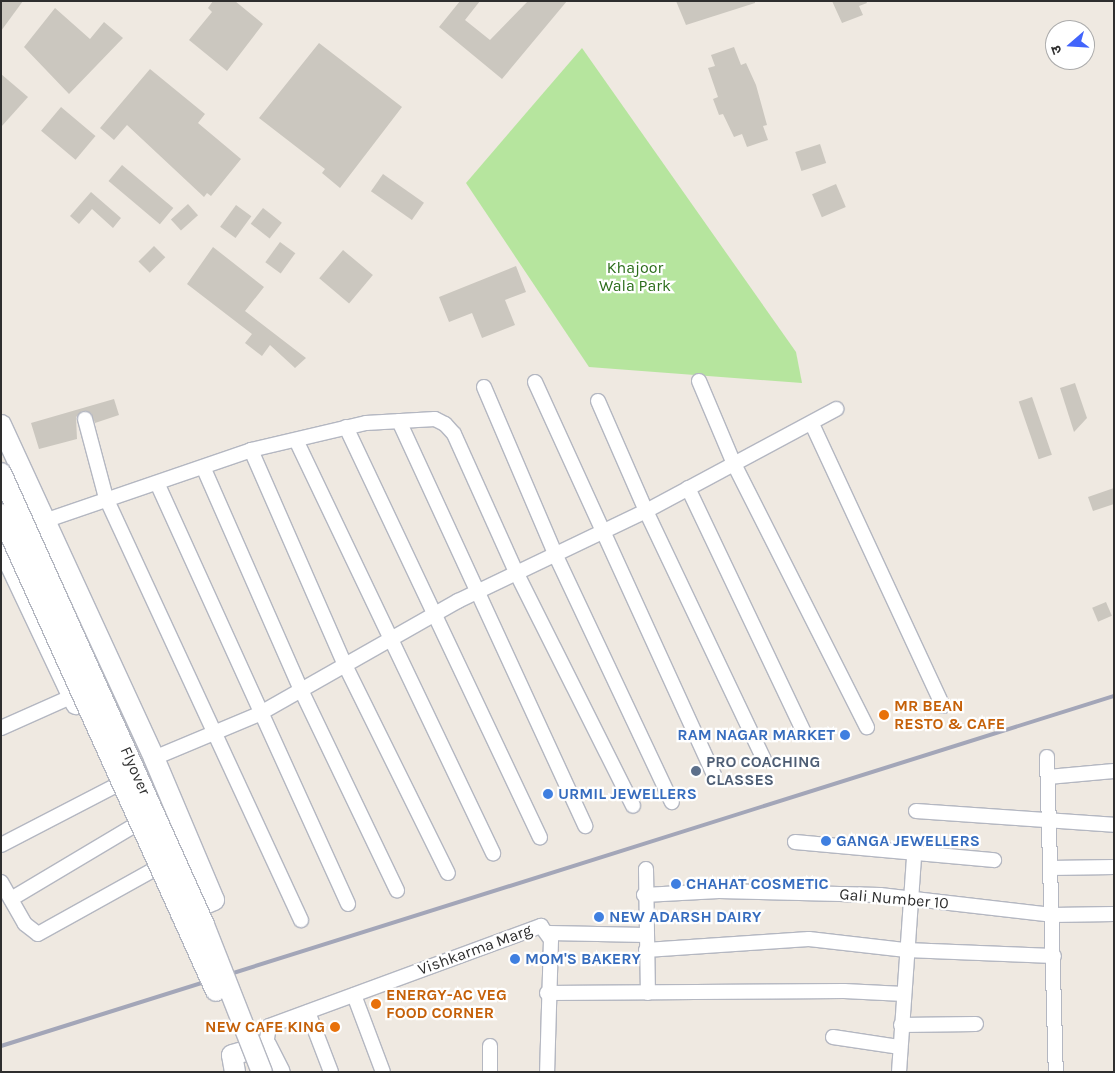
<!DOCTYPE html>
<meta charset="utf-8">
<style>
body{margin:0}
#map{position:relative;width:1115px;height:1073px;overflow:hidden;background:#efe9e1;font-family:Karla,"Noto Sans Devanagari",sans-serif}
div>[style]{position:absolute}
.green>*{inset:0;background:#b6e59e}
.building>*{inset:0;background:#cbc7bf;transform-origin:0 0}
.roads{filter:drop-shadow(1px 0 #b4b7c1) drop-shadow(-1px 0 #b4b7c1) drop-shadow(0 1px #b4b7c1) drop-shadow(0 -1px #b4b7c1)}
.street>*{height:14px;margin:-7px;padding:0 7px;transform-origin:7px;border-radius:7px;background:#fff}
.secondary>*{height:20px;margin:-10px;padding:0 10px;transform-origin:10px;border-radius:10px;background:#fff}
.rail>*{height:4px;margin:-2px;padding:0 2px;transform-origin:2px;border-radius:2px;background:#a3a6b8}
.bridges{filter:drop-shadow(1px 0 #b4b7c1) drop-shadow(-1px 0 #b4b7c1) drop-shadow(0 1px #b4b7c1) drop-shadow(0 -1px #b4b7c1)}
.secondary-bridge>*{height:20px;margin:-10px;padding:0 10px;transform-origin:10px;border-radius:10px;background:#fff}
.dots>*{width:14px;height:14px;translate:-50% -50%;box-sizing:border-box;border:2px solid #fff;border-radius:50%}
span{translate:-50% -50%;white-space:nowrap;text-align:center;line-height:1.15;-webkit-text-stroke:4.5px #fff;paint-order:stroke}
.park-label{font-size:16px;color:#2c6e1b}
.food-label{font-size:16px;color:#c56008;font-weight:700}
.left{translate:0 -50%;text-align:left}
.right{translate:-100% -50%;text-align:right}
.shop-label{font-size:16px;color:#366cbe;font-weight:700}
.service-label{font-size:16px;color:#4e5e75;font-weight:700}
.street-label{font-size:16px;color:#2e2e2e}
.frame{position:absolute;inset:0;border:2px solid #2e2e2e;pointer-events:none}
.north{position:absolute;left:1045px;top:20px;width:50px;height:50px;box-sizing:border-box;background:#fff;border:1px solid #ababab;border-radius:50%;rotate:251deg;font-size:14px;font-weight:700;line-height:20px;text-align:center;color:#2e2e2e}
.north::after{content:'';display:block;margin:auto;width:18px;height:22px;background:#4264fb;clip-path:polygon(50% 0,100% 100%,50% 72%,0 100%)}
</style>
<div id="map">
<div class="green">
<div style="clip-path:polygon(582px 48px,796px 352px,802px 383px,589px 367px,466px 183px)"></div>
</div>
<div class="building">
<div style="clip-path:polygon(1px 1px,23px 1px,1px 31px)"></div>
<div style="clip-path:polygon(213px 1px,235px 1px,263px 24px,227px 71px,189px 40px,212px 12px,208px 8px)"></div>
<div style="clip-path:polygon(460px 1px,480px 1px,465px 20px,490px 40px,528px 1px,567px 1px,502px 79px,439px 27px)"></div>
<div style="clip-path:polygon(676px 1px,755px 1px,755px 3px,686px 25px)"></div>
<div style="clip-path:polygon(832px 1px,866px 1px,867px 3px,859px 6px,863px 15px,842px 23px)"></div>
<div style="clip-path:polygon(55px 8px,90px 39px,104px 22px,123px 38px,69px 94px,24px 47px)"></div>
<div style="clip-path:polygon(319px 43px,402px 107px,340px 188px,322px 173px,325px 169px,259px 118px)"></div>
<div style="clip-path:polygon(734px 47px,741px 65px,746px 63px,756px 85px,767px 125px,763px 126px,768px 140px,747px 147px,742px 134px,734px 137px,723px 114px,719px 115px,713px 99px,718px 97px,708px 68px,715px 66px,711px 55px)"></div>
<div style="clip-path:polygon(150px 69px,205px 114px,198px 123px,241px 159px,211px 196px,207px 193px,204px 197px,127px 125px,114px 140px,100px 128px)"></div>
<div style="clip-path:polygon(1px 74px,28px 97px,1px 127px)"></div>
<div style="left:61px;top:107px;width:45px;height:31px;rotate:40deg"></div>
<div style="left:820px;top:144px;width:20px;height:26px;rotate:72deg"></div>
<div style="left:122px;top:165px;width:67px;height:21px;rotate:40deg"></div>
<div style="left:383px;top:174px;width:50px;height:21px;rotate:35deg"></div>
<div style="left:836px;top:184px;width:25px;height:26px;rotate:67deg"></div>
<div style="clip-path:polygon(91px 192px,121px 218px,113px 228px,92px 209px,79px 224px,70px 216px)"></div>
<div style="left:188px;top:204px;width:15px;height:23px;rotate:48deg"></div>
<div style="left:236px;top:205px;width:19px;height:27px;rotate:36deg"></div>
<div style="left:263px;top:208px;width:24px;height:20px;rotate:38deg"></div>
<div style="left:280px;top:242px;width:19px;height:25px;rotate:36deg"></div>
<div style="left:154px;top:246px;width:16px;height:22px;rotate:45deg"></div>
<div style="clip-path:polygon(213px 247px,264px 287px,245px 311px,306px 358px,295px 368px,270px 345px,262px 356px,245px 343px,252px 334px,187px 284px)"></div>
<div style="left:343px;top:250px;width:39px;height:37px;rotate:40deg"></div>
<div style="clip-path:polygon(516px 266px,526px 292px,505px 300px,515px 325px,482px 338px,472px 313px,449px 322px,439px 297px)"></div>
<div style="clip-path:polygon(1075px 383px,1087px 418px,1074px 432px,1060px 388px)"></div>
<div style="left:1032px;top:397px;width:61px;height:14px;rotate:71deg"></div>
<div style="clip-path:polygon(114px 399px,119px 415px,95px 423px,91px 413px,82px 411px,76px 417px,77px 439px,39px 449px,31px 423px)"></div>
<div style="clip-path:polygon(1114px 488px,1114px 504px,1093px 511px,1088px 497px)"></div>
<div style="left:1106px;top:602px;width:15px;height:15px;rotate:67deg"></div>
</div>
<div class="roads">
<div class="street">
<div style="left:699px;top:381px;width:90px;rotate:67.1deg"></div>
<div style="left:734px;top:464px;width:295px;rotate:63.2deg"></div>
<div style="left:535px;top:382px;width:432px;rotate:65.5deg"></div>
<div style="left:484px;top:387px;width:184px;rotate:66.9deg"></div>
<div style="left:556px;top:556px;width:272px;rotate:64.8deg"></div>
<div style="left:598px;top:401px;width:120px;rotate:66.4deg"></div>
<div style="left:646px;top:511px;width:275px;rotate:64.6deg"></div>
<div style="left:85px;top:419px;width:82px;rotate:75.1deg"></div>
<div style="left:106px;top:498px;width:465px;rotate:65.2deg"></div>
<div style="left:399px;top:421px;width:446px;rotate:65.3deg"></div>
<div style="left:812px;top:424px;width:311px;rotate:65.1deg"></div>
<div style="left:346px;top:427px;width:454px;rotate:64.7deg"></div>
<div style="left:296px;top:440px;width:458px;rotate:64.5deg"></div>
<div style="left:251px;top:450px;width:235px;rotate:66.4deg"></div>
<div style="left:345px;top:665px;width:232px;rotate:63.7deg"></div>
<div style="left:204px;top:469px;width:244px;rotate:66.3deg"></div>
<div style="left:302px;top:692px;width:220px;rotate:64.4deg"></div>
<div style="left:158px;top:485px;width:460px;rotate:65.6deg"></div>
<div style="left:688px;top:488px;width:270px;rotate:64.6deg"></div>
<div style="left:44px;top:521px;width:219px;rotate:-18.9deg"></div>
<div style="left:251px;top:450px;width:118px;rotate:-13.2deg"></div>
<div style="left:366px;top:423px;width:69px;rotate:-3.3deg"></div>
<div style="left:435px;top:419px;width:11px;rotate:27deg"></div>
<div style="left:445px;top:424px;width:13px;rotate:48deg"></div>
<div style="left:454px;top:434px;width:154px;rotate:65.8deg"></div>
<div style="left:517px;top:574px;width:259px;rotate:63.4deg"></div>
<div style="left:1px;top:728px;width:79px;rotate:-24deg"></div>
<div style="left:1047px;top:757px;width:315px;rotate:88.4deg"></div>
<div style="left:154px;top:758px;width:114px;rotate:-22.7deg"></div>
<div style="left:259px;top:714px;width:229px;rotate:-29.6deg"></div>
<div style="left:458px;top:601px;width:208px;rotate:-25.6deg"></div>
<div style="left:646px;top:511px;width:216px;rotate:-28.2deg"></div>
<div style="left:1048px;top:777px;width:66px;rotate:-5.2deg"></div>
<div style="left:916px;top:811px;width:198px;rotate:4deg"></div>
<div style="left:795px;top:842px;width:200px;rotate:5.2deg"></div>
<div style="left:1px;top:845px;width:128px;rotate:-27.4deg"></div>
<div style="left:1050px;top:868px;width:64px;rotate:-0.9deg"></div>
<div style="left:646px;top:869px;width:124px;rotate:89.1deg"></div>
<div style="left:1px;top:882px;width:48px;rotate:60.3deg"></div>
<div style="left:25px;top:924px;width:16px;rotate:38deg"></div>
<div style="left:38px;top:934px;width:134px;rotate:-29.1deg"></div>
<div style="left:644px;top:895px;width:75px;rotate:-3.1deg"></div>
<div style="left:719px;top:891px;width:161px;rotate:1.4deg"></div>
<div style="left:880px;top:895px;width:173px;rotate:6.6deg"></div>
<div style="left:1052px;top:915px;width:62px;rotate:-0.9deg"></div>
<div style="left:11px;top:899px;width:144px;rotate:-30.8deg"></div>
<div style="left:549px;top:933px;width:97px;rotate:1.2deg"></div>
<div style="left:646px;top:950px;width:163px;rotate:-3.9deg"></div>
<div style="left:809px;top:939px;width:98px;rotate:6.5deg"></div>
<div style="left:906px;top:950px;width:148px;rotate:2.3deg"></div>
<div style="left:547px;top:993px;width:297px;rotate:-0.4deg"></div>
<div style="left:844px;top:991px;width:60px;rotate:2.9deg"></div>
<div style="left:354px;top:995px;width:82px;rotate:69.4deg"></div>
<div style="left:308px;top:1012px;width:64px;rotate:69deg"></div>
<div style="left:901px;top:1025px;width:75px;rotate:-0.8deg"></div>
<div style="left:833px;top:1037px;width:68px;rotate:8.5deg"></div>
<div style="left:266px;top:1045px;width:19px;rotate:-81deg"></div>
<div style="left:269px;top:1026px;width:290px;rotate:-20.2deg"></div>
<div style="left:541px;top:926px;width:17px;rotate:54deg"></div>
<div style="left:551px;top:940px;width:132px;rotate:91.7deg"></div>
<div style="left:490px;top:1072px;width:26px;rotate:-90deg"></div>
<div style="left:899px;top:1072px;width:218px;rotate:-86deg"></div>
</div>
<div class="secondary">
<div style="left:1px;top:425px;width:366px;rotate:65.3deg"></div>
<div style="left:154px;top:758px;width:154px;rotate:67.1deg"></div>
<div style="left:214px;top:900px;width:36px;rotate:157deg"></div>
<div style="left:1px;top:545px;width:176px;rotate:64.7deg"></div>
<div style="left:235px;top:1072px;width:17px;rotate:-100deg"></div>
<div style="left:232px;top:1055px;width:35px;rotate:-16deg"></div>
<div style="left:266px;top:1045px;width:30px;rotate:63deg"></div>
</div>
</div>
<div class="rail">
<div style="left:1px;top:1046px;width:1167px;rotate:-17.46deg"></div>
</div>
<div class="bridges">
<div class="secondary-bridge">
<div style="left:1px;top:473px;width:495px;rotate:65.8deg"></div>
<div style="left:204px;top:925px;width:158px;rotate:68.5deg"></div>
<div style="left:1px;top:514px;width:523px;rotate:65.74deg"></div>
</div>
</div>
<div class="dots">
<div style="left:884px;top:715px;background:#e8710a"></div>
<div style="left:845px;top:735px;background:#3f7fe0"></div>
<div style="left:696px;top:771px;background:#5c6f8a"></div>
<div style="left:548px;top:794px;background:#3f7fe0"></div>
<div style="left:826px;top:841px;background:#3f7fe0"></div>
<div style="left:676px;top:884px;background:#3f7fe0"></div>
<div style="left:599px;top:917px;background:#3f7fe0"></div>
<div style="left:515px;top:959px;background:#3f7fe0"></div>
<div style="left:376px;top:1004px;background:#e8710a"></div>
<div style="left:335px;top:1027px;background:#e8710a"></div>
</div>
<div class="park-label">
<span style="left:635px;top:277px">Khajoor<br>Wala Park</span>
</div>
<div class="food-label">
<span class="left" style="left:894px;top:715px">MR BEAN<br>RESTO &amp; CAFE</span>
<span class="left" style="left:386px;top:1004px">ENERGY-AC VEG<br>FOOD CORNER</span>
<span class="right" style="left:325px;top:1027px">NEW CAFE KING</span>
</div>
<div class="shop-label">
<span class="right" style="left:835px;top:735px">RAM NAGAR MARKET</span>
<span class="left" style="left:558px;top:794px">URMIL JEWELLERS</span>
<span class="left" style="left:836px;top:841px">GANGA JEWELLERS</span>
<span class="left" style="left:686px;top:884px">CHAHAT COSMETIC</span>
<span class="left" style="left:609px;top:917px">NEW ADARSH DAIRY</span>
<span class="left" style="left:525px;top:959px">MOM'S BAKERY</span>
</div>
<div class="service-label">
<span class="left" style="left:706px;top:771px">PRO COACHING<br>CLASSES</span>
</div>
<div class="street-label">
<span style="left:135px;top:771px;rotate:66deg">Flyover</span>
<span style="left:894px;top:899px;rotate:5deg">Gali Number 10</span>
<span style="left:475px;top:950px;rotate:-20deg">Vishkarma Marg</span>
</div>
<div class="frame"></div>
<div class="north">उ</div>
</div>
